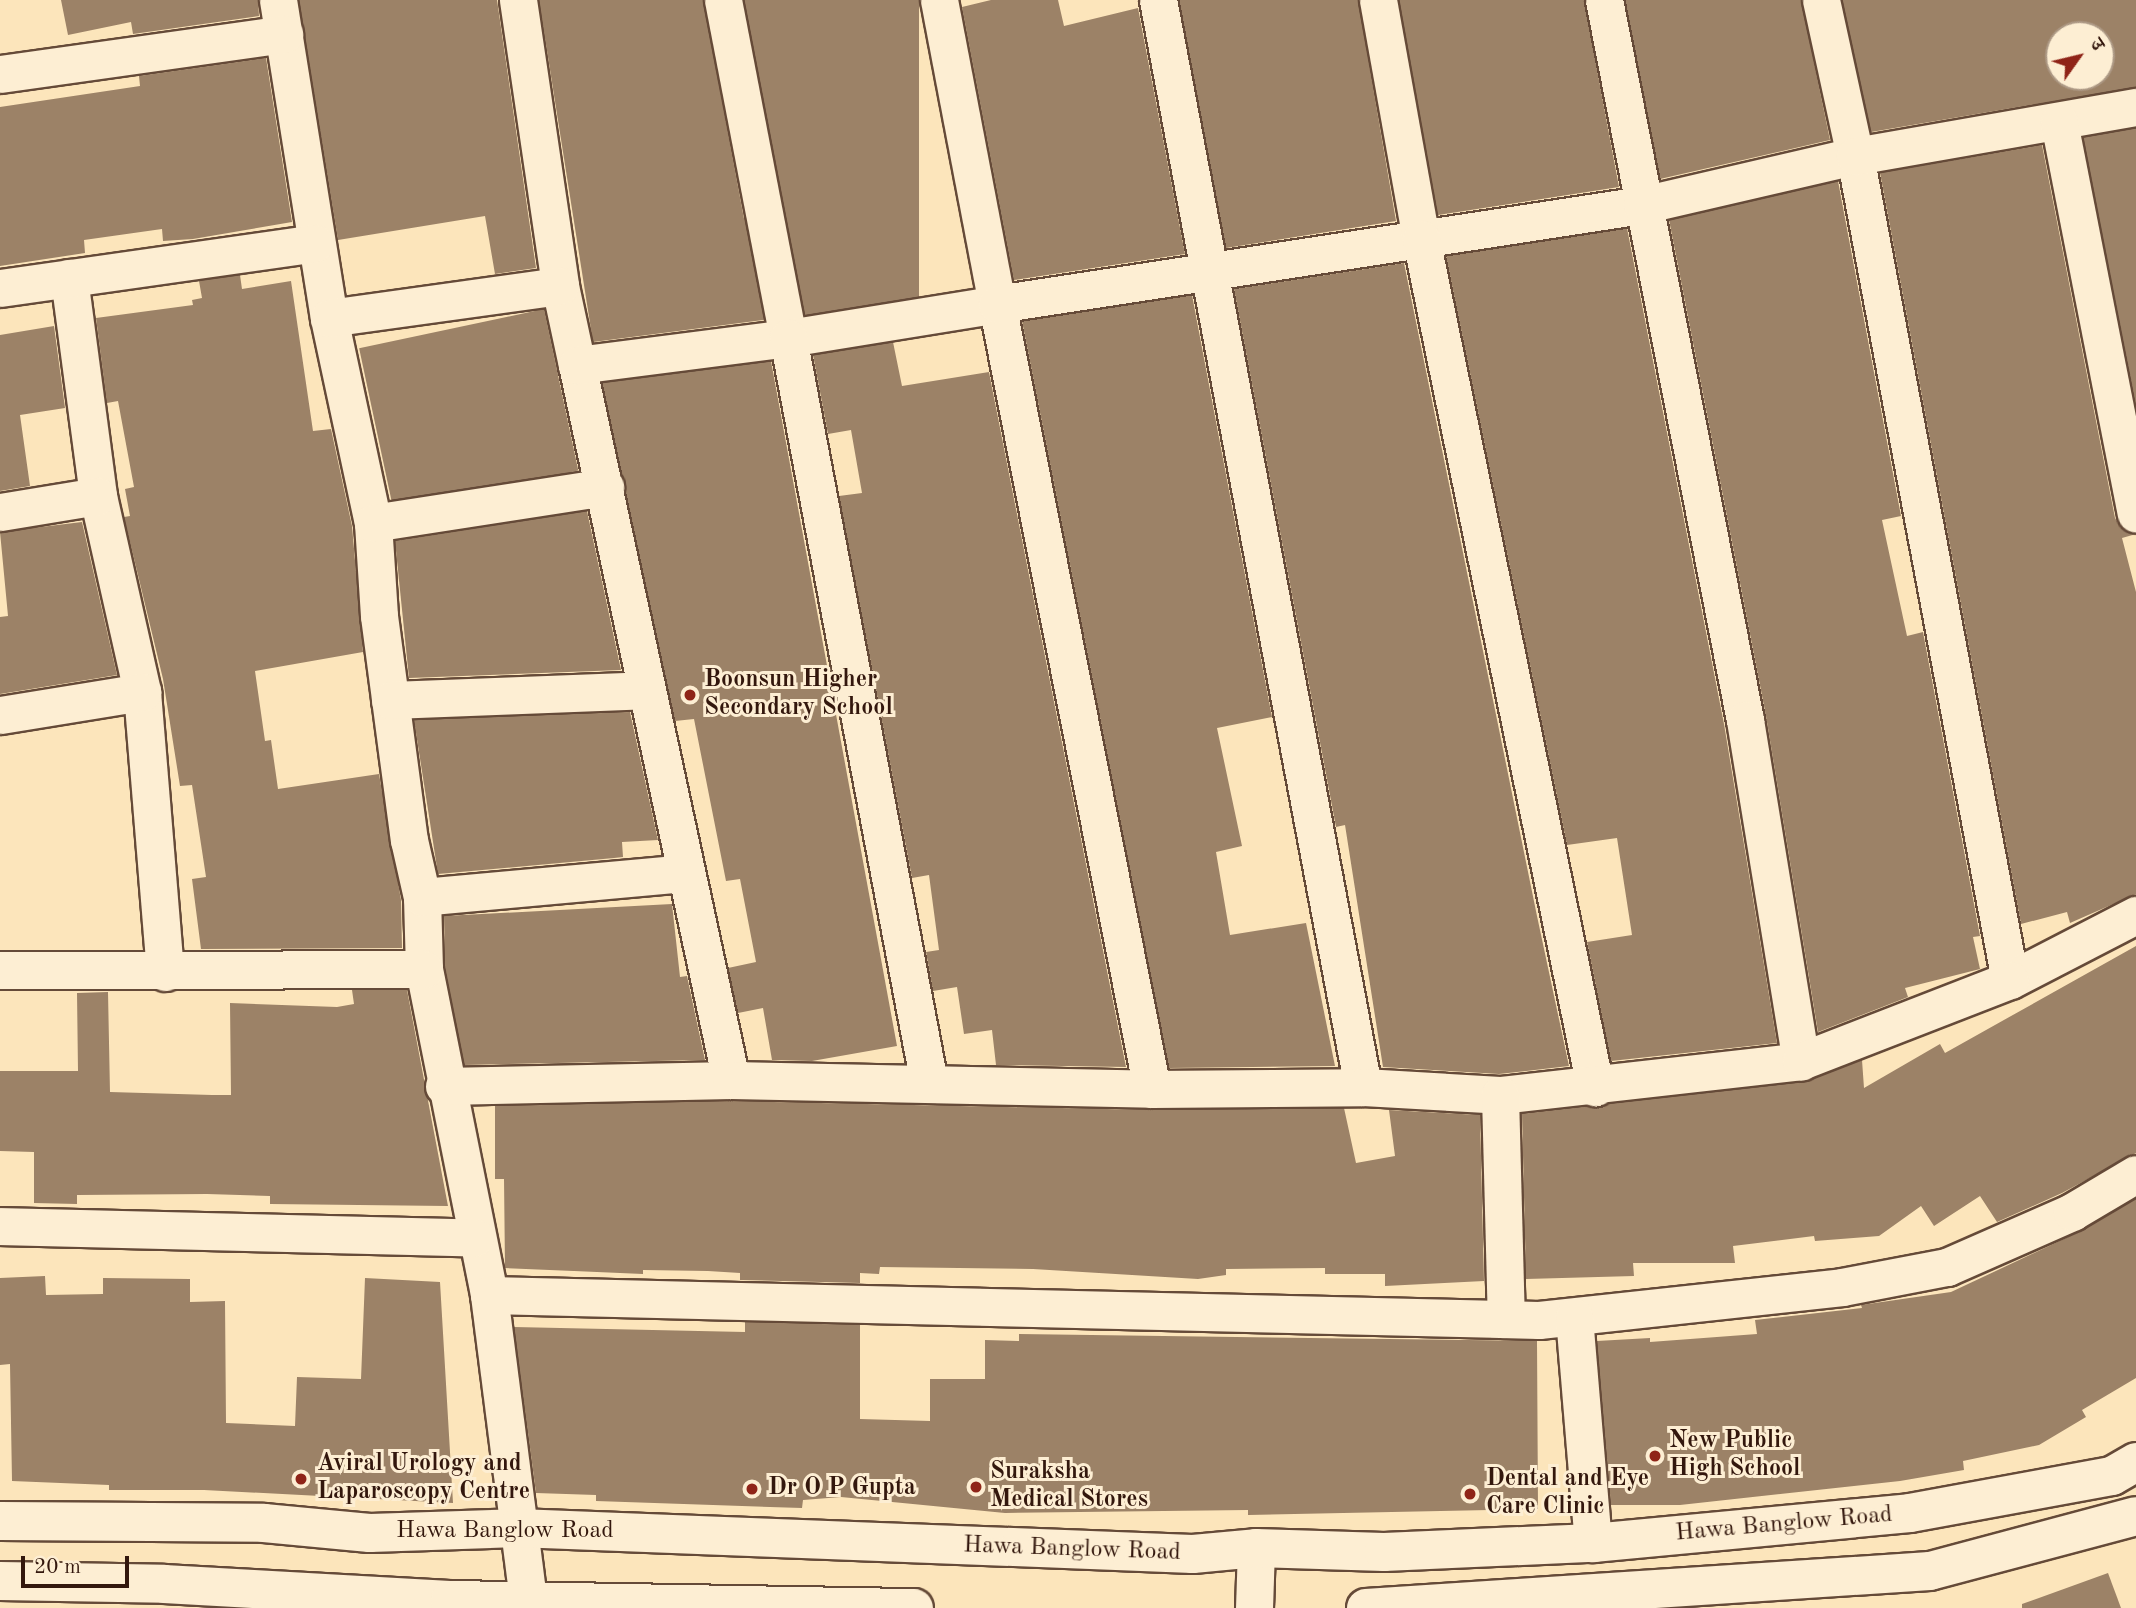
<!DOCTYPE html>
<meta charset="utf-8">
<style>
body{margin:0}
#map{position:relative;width:2136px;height:1608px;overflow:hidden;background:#fce5bb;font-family:"Old Standard TT","Noto Serif Devanagari",serif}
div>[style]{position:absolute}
.building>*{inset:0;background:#9c8267;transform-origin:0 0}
.roads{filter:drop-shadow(2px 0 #654a38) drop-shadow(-2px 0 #654a38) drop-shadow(0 2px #654a38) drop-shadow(0 -2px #654a38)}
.street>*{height:37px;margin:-18.5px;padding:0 18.5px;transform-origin:18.5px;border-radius:18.5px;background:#fdeed3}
.secondary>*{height:38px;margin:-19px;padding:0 19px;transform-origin:19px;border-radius:19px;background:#fdeed3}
.dots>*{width:19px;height:19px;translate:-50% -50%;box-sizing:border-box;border:4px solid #fdeed3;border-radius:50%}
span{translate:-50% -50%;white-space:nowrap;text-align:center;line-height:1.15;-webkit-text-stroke:6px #fdeed3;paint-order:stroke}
.poi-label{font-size:24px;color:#33170d;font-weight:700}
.left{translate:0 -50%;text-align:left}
.street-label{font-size:24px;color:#33170d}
.north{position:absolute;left:2045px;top:21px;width:70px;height:70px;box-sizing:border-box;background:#fdeed3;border:2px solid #ac9884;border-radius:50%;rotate:56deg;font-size:19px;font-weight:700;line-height:28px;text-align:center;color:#33170d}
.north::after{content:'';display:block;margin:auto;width:24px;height:32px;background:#8f2418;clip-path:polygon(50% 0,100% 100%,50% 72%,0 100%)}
.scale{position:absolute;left:21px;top:1556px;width:108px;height:32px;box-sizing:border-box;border:4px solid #33170d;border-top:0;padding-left:9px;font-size:21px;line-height:24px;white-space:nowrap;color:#33170d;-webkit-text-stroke:5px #fdeed3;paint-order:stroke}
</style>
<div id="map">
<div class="building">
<div style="clip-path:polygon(61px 0,258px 0,259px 16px,133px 34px,131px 22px,68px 35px)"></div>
<div style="clip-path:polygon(299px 0,497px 0,536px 268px,495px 274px,485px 216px,338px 240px)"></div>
<div style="clip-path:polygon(539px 0,703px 0,763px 320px,593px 342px)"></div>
<div style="left:744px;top:0;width:175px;height:320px"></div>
<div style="clip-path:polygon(991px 0,1058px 0,1064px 26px,1138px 8px,1185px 254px,1014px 280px,962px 7px)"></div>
<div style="clip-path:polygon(1179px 0,1358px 0,1396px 221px,1226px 248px)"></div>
<div style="clip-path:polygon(1399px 0,1584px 0,1619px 187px,1438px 215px)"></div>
<div style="clip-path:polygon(1625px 0,1801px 0,1830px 140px,1660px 179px)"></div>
<div style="clip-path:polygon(evenodd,1842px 0,2136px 0,2136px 87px,1871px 132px,1842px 0,2059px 35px,2101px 35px,2101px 77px,2059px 77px,2059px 35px)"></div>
<div style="clip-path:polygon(266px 58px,292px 222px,193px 239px,163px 241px,162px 229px,84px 240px,85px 253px,0 266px,0 107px,140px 86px,139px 76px)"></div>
<div style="clip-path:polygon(2136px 128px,2136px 405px,2083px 137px)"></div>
<div style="clip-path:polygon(2042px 145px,2115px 518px,2121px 528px,2136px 534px,2122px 538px,2136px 592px,2136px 894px,2070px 923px,2067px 912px,2021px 924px,1880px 173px)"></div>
<div style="clip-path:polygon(1838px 181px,1901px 516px,1882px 520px,1907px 636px,1923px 632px,1980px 936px,1973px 937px,1980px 969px,1905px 988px,1908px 997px,1818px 1032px,1766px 716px,1669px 220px)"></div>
<div style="clip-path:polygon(1627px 228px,1724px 724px,1777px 1043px,1611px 1061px,1587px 942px,1632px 935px,1617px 838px,1567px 845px,1446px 256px)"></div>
<div style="clip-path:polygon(1404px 263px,1537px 916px,1569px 1066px,1499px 1074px,1383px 1067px,1345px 825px,1336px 827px,1234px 289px)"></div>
<div style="clip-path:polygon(240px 275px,242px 289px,291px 281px,313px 431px,331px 429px,352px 526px,363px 652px,255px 671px,265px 741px,271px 740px,278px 789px,379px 774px,401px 900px,402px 948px,201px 949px,192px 879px,206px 877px,192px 785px,180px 786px,163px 679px,124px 517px,130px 516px,125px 489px,134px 487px,118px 401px,107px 403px,96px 318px,193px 305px,192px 300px,202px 298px,199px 281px)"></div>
<div style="clip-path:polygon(1192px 295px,1272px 717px,1217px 728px,1242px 846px,1216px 852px,1230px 935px,1306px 923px,1335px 1066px,1169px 1068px,1022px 321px)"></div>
<div style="left:544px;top:309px;width:165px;height:189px;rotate:78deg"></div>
<div style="clip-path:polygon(54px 326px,65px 408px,20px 415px,30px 486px,0 491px,0 335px)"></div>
<div style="clip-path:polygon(893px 342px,902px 386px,989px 372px,1126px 1067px,996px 1065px,992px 1030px,964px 1034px,957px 987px,933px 991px,926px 952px,939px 950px,929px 875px,912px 878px,839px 496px,862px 493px,851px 430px,828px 434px,813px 355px)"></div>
<div style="clip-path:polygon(771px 361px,897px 1046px,812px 1061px,772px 1060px,763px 1008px,738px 1013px,728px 968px,756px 962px,740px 879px,726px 881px,694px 719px,675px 721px,602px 383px)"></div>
<div style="clip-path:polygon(587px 511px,621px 670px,409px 678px,395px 541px)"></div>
<div style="clip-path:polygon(82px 522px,117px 675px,0 694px,0 617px,8px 616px,0 532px)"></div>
<div style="clip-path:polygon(630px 712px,658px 840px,622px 842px,623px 857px,614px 858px,438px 874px,414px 720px)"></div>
<div style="clip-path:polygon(672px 904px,680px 977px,687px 976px,705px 1060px,464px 1065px,445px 967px,444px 916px)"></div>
<div style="clip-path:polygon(2136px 946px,2136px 1153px,2062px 1193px,1997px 1222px,1980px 1196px,1934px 1226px,1921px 1206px,1879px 1236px,1815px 1241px,1814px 1236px,1733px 1246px,1735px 1263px,1633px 1263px,1634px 1276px,1526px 1279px,1522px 1114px,1803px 1082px,1862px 1060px,1864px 1088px,1940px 1044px,1945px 1053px)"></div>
<div style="clip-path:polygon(352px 990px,407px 990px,448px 1206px,270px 1204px,270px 1196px,207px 1194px,77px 1195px,77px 1204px,34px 1203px,34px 1152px,0 1151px,0 1071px,78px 1071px,77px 993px,108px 992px,110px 1092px,212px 1095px,231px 1095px,230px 1003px,337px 1007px,354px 1004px)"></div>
<div style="clip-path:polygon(731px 1101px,1152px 1110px,1344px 1108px,1356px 1163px,1395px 1156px,1389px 1110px,1480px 1115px,1484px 1281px,1385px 1286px,1385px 1274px,1325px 1274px,1325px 1268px,1226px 1269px,1226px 1275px,1198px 1279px,1033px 1269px,880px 1267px,879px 1274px,860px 1273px,860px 1283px,740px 1280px,740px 1273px,708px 1271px,643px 1270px,643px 1274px,505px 1268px,504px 1179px,495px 1179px,495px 1106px)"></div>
<div style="clip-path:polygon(2136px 1198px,2136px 1378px,2082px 1410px,2086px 1417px,2039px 1445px,1963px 1461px,1964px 1470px,1900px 1481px,1680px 1505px,1611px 1505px,1597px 1341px,1650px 1338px,1650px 1342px,1757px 1334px,1755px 1320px,1862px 1308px,1861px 1305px,1951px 1292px,2081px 1231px)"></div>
<div style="clip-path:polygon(45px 1276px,46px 1295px,103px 1294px,103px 1278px,190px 1279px,190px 1302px,225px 1301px,226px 1423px,295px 1426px,297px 1377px,361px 1379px,365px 1278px,440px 1282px,453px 1503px,204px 1490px,109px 1490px,109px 1485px,12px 1481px,10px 1364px,0 1365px,0 1278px)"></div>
<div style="clip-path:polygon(745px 1322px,860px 1325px,860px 1419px,930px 1421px,930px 1379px,985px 1379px,985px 1340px,1019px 1341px,1019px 1334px,1537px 1341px,1538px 1509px,1248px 1515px,1248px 1510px,1005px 1513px,841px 1497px,803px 1500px,802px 1508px,596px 1501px,596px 1495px,536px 1493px,514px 1327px,745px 1332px)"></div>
<div style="clip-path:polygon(2108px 1573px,2121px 1608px,2022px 1608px,2022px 1604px)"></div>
</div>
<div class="roads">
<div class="street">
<div style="left:278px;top:0;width:322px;rotate:80.9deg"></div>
<div style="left:329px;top:318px;width:210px;rotate:77.9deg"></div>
<div style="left:373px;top:523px;width:93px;rotate:86.3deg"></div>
<div style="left:379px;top:616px;width:226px;rotate:82.4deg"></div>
<div style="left:409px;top:840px;width:58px;rotate:77.2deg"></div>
<div style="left:422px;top:897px;width:72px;rotate:88.4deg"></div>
<div style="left:424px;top:969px;width:332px;rotate:78.7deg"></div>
<div style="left:489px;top:1295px;width:306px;rotate:82.7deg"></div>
<div style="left:518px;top:0;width:289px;rotate:81.6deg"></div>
<div style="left:560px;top:286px;width:81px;rotate:77.9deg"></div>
<div style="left:723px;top:0;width:344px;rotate:79.1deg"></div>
<div style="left:788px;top:338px;width:212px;rotate:-9.2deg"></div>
<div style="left:997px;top:304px;width:800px;rotate:78.83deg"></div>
<div style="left:939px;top:0;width:309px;rotate:79.2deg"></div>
<div style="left:997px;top:304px;width:653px;rotate:-8.73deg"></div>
<div style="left:1642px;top:205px;width:219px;rotate:-13deg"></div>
<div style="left:1855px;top:156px;width:838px;rotate:79.35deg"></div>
<div style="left:2010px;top:980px;width:142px;rotate:-27.3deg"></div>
<div style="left:1158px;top:0;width:1106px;rotate:79.32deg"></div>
<div style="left:1378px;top:0;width:243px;rotate:79.8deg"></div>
<div style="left:1421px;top:239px;width:866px;rotate:78.4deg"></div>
<div style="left:1604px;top:0;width:734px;rotate:78.92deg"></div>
<div style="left:1745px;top:720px;width:346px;rotate:80.7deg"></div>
<div style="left:1821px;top:0;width:160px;rotate:77.7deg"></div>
<div style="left:1855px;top:156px;width:285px;rotate:-9.9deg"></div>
<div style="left:0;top:74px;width:287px;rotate:-8deg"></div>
<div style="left:2059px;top:122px;width:399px;rotate:78.9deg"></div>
<div style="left:69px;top:278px;width:220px;rotate:82.4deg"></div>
<div style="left:98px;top:496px;width:201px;rotate:77.3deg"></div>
<div style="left:142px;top:692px;width:281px;rotate:85.3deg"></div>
<div style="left:0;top:288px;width:318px;rotate:-8.1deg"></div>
<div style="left:329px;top:318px;width:233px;rotate:-7.9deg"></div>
<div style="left:0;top:512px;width:99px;rotate:-9.3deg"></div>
<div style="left:373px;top:523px;width:235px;rotate:-8.8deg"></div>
<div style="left:390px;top:700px;width:256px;rotate:-2.2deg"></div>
<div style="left:0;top:715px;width:144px;rotate:-9.2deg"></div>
<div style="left:422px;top:897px;width:264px;rotate:-5.2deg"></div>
<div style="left:0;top:970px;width:424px;rotate:-0.1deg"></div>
<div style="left:731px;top:1080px;width:731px;rotate:-102.15deg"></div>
<div style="left:577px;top:365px;width:213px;rotate:-7.3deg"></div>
<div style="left:788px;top:338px;width:758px;rotate:79.28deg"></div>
<div style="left:444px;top:1086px;width:287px;rotate:-1.2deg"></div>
<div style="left:731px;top:1080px;width:421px;rotate:1.2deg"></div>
<div style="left:1152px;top:1089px;width:211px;rotate:-0.5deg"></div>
<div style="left:1363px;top:1087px;width:137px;rotate:3.3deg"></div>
<div style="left:1500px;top:1095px;width:303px;rotate:-6.4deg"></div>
<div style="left:1801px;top:1061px;width:224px;rotate:-21.2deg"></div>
<div style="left:1500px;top:1095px;width:224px;rotate:88.5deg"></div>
<div style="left:0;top:1226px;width:475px;rotate:1.4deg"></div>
<div style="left:489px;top:1295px;width:1050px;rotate:1.36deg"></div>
<div style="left:1539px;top:1320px;width:305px;rotate:-6.2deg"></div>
<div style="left:1842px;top:1287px;width:107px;rotate:-10.8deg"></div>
<div style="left:1947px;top:1267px;width:137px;rotate:-23.7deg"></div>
<div style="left:2072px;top:1212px;width:74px;rotate:-30.7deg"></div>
<div style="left:1574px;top:1317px;width:227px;rotate:85.2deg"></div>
<div style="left:1254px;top:1608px;width:60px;rotate:-88.1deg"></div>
</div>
<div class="secondary">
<div style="left:0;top:1521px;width:264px;rotate:0.4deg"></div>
<div style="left:264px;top:1523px;width:106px;rotate:5.4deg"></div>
<div style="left:370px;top:1533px;width:147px;rotate:-1.9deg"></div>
<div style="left:517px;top:1528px;width:676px;rotate:2.2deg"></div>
<div style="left:1193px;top:1554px;width:63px;rotate:-5.4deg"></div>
<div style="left:1256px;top:1548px;width:128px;rotate:1.8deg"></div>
<div style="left:1384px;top:1552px;width:209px;rotate:-2.5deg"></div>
<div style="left:1593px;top:1543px;width:318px;rotate:-5.4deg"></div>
<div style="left:1910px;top:1513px;width:205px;rotate:-10.4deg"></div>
<div style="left:2112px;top:1476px;width:28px;rotate:-30deg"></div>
<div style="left:0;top:1581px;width:164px;rotate:1deg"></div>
<div style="left:164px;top:1584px;width:286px;rotate:3.2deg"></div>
<div style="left:450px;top:1600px;width:464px;rotate:1deg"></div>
<div style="left:1366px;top:1608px;width:565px;rotate:-3.75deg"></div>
<div style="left:1930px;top:1571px;width:213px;rotate:-14.9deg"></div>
</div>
</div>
<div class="dots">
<div style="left:690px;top:695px;background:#8f2418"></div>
<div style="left:1655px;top:1456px;background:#8f2418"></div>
<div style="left:301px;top:1479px;background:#8f2418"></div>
<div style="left:976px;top:1487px;background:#8f2418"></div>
<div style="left:752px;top:1489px;background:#8f2418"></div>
<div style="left:1470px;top:1494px;background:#8f2418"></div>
</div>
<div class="poi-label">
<span class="left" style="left:704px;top:695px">Boonsun Higher<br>Secondary School</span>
<span class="left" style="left:1669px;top:1456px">New Public<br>High School</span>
<span class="left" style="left:317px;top:1479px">Aviral Urology and<br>Laparoscopy Centre</span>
<span class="left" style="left:990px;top:1487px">Suraksha<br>Medical Stores</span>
<span class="left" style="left:1486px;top:1494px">Dental and Eye<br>Care Clinic</span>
<span class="left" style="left:768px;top:1489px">Dr O P Gupta</span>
</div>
<div class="street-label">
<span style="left:1784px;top:1525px;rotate:-5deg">Hawa Banglow Road</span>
<span style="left:505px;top:1532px">Hawa Banglow Road</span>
<span style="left:1072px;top:1550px;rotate:2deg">Hawa Banglow Road</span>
</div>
<div class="north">उ</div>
<div class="scale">20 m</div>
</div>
